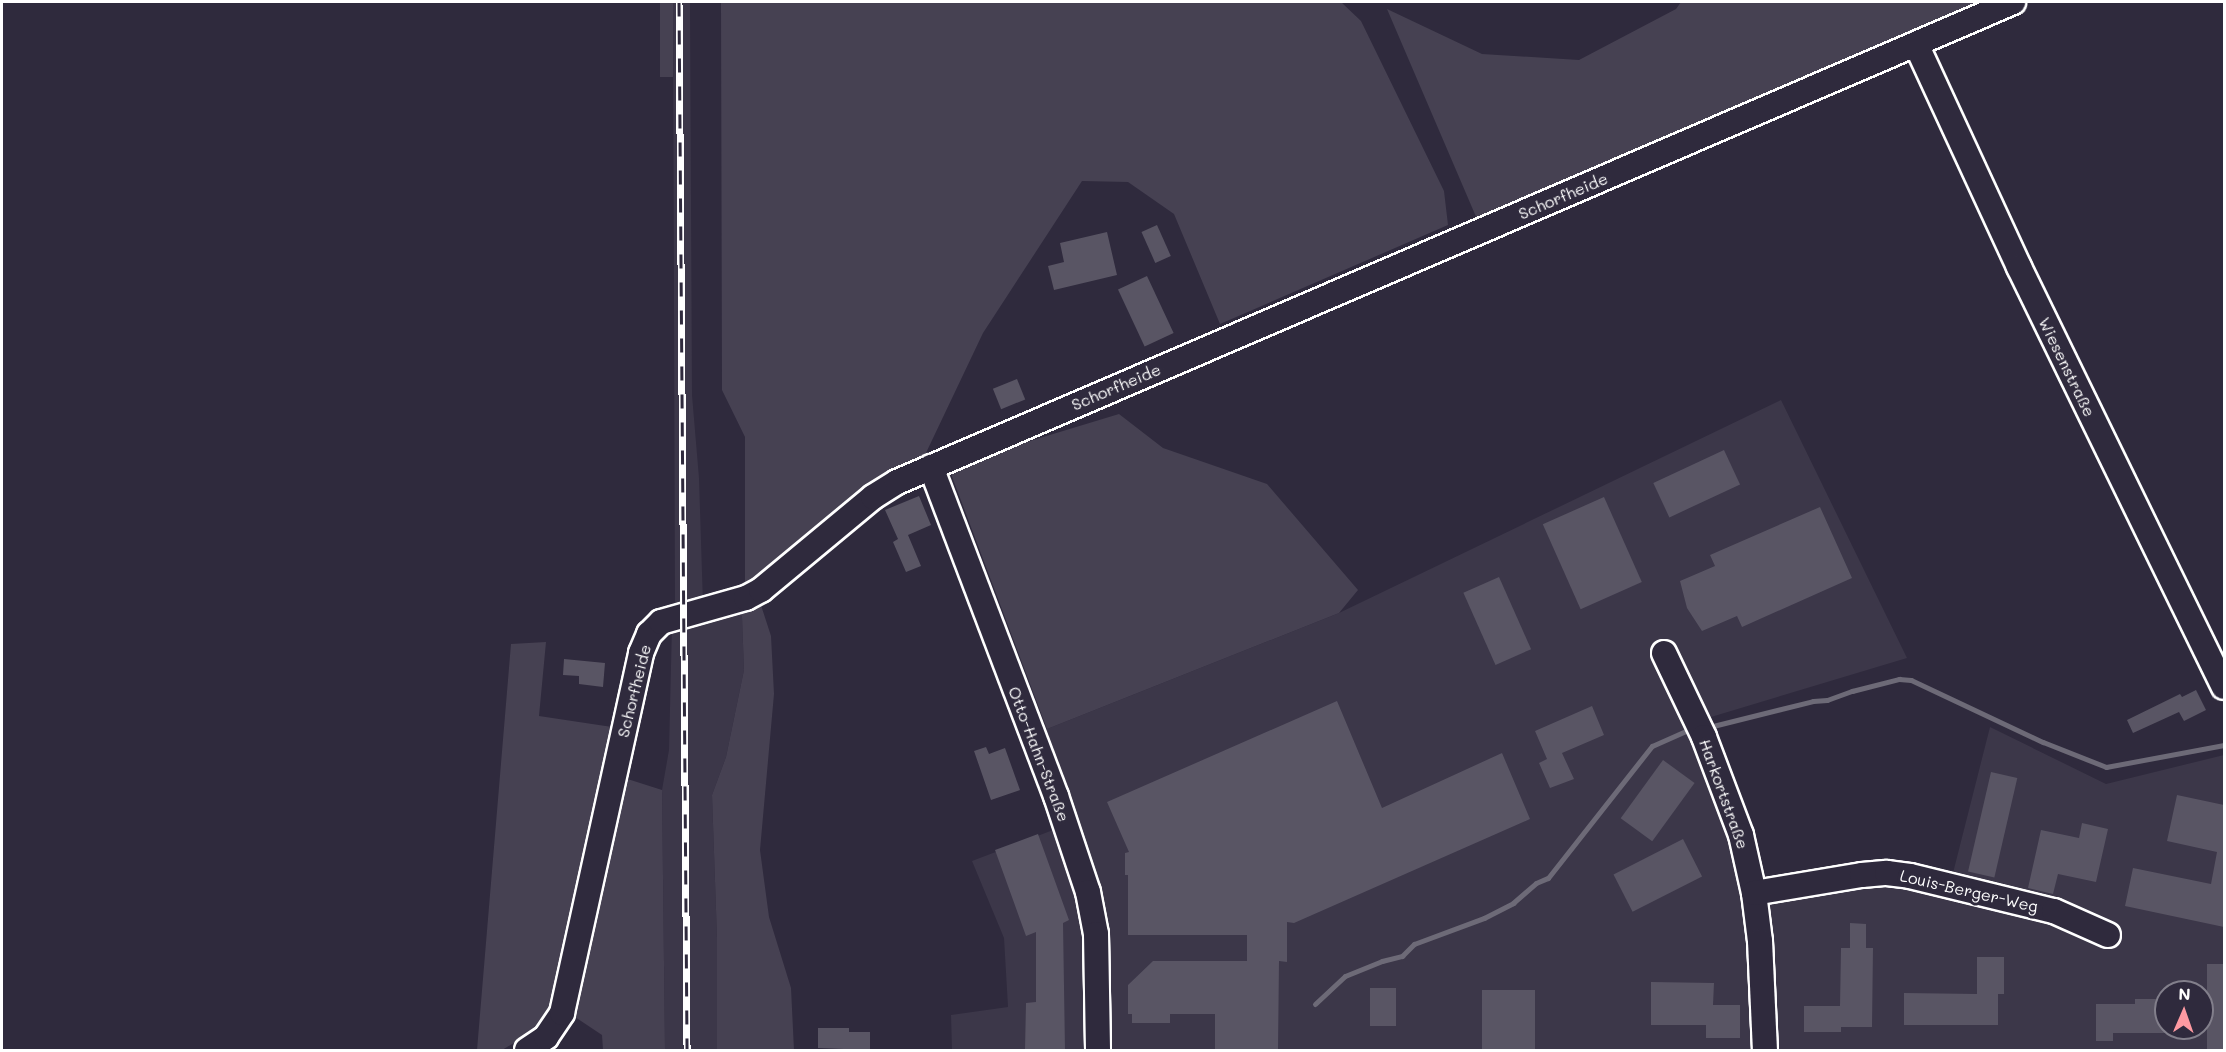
<!DOCTYPE html>
<meta charset="utf-8">
<style>
body{margin:0}
#map{position:relative;width:2226px;height:1052px;overflow:hidden;background:#2f2a3d;font-family:Mali,sans-serif}
div>[style]{position:absolute}
.built>*{inset:0;background:#3c3749}
.green>*{inset:0;background:#464152;transform-origin:0 0}
.stream>*{height:5px;margin:-2.5px;padding:0 2.5px;transform-origin:2.5px;border-radius:2.5px;background:#6d6a77}
.building>*{inset:0;background:#595564;transform-origin:0 0}
.roads{filter:drop-shadow(2px 0 #fff) drop-shadow(-2px 0 #fff) drop-shadow(0 2px #fff) drop-shadow(0 -2px #fff)}
.minor>*{height:24px;margin:-12px;padding:0 12px;transform-origin:12px;border-radius:12px;background:#2f2a3d}
.rail>*{height:7px;margin-top:-3.5px;transform-origin:0;background:repeating-linear-gradient(90deg,#2f2a3d 0 14px,#fff 0 28px);box-sizing:border-box;border-block:2px solid #fff}
span{translate:-50% -50%;white-space:nowrap;text-align:center;line-height:1.15;-webkit-text-stroke:6px #2f2a3d;paint-order:stroke}
.street-label{font-size:16px;color:#fff}
.frame{position:absolute;inset:0;border:3px solid #fff;pointer-events:none}
.north{position:absolute;left:2154px;top:980px;width:60px;height:60px;box-sizing:border-box;background:#2f2a3d;border:2px solid #827f8b;border-radius:50%;rotate:2deg;font-size:16px;font-weight:700;line-height:24px;text-align:center;color:#fff}
.north::after{content:'';display:block;margin:auto;width:21px;height:27px;background:#ff9aa2;clip-path:polygon(50% 0,100% 100%,50% 72%,0 100%)}
</style>
<div id="map">
<div class="built">
<div style="clip-path:polygon(673px 2px,690px 2px,692px 395px,699px 478px,703px 604px,675px 609px)"></div>
<div style="clip-path:polygon(evenodd,1781px 400px,1907px 658px,1711px 717px,1762px 879px,1874px 860px,1953px 873px,1990px 727px,2106px 784px,2224px 755px,2224px 1050px,952px 1050px,951px 1015px,1008px 1007px,1004px 938px,972px 861px,1066px 825px,1041px 759px,1047px 729px,1339px 613px,1781px 400px,2166px 992px,2202px 992px,2202px 1028px,2166px 1028px,2166px 992px)"></div>
<div style="clip-path:polygon(737px 606px,742px 617px,744px 670px,726px 757px,712px 795px,717px 938px,717px 1050px,665px 1050px,662px 790px,669px 750px,672px 624px)"></div>
</div>
<div class="green">
<div style="left:660px;top:2px;width:13px;height:75px"></div>
<div style="clip-path:polygon(721px 2px,1341px 2px,1361px 21px,1444px 191px,1448px 225px,1220px 324px,1174px 214px,1128px 182px,1082px 181px,983px 333px,925px 455px,884px 478px,745px 587px,745px 437px,722px 390px)"></div>
<div style="clip-path:polygon(1681px 2px,1978px 2px,1477px 219px,1387px 9px,1482px 54px,1579px 60px,1676px 9px)"></div>
<div style="clip-path:polygon(1119px 414px,1163px 448px,1267px 484px,1358px 590px,1339px 613px,1047px 729px,948px 466px)"></div>
<div style="clip-path:polygon(758px 596px,771px 636px,774px 694px,760px 850px,769px 917px,791px 988px,794px 1050px,717px 1050px,717px 938px,712px 795px,726px 757px,744px 670px,742px 617px,737px 606px)"></div>
<div style="clip-path:polygon(546px 642px,539px 716px,612px 727px,555px 1002px,541px 1027px,502px 1050px,477px 1050px,511px 644px)"></div>
<div style="clip-path:polygon(615px 775px,662px 790px,665px 1050px,603px 1050px,602px 1035px,572px 1015px)"></div>
</div>
<div class="stream">
<div style="left:1713px;top:726px;width:103px;rotate:-14deg"></div>
<div style="left:1813px;top:701px;width:14px;rotate:-4deg"></div>
<div style="left:1827px;top:700px;width:27px;rotate:-20deg"></div>
<div style="left:1852px;top:691px;width:49px;rotate:-14.3deg"></div>
<div style="left:1899px;top:679px;width:12px;rotate:5deg"></div>
<div style="left:1911px;top:680px;width:146px;rotate:25.2deg"></div>
<div style="left:2043px;top:742px;width:68px;rotate:21.6deg"></div>
<div style="left:2106px;top:767px;width:120px;rotate:-10.6deg"></div>
<div style="left:1315px;top:1004px;width:41px;rotate:-43deg"></div>
<div style="left:1345px;top:976px;width:40px;rotate:-22deg"></div>
<div style="left:1382px;top:961px;width:21px;rotate:-14deg"></div>
<div style="left:1402px;top:956px;width:17px;rotate:-45deg"></div>
<div style="left:1414px;top:944px;width:75px;rotate:-20.4deg"></div>
<div style="left:1484px;top:918px;width:33px;rotate:-27deg"></div>
<div style="left:1513px;top:903px;width:30px;rotate:-41deg"></div>
<div style="left:1536px;top:883px;width:13px;rotate:-23deg"></div>
<div style="left:1548px;top:878px;width:168px;rotate:-51.8deg"></div>
<div style="left:1652px;top:746px;width:37px;rotate:-24deg"></div>
</div>
<div class="building">
<div style="left:1157px;top:225px;width:34px;height:17px;rotate:66deg"></div>
<div style="clip-path:polygon(1107px 232px,1117px 275px,1054px 290px,1048px 266px,1064px 262px,1060px 243px)"></div>
<div style="left:1147px;top:276px;width:63px;height:32px;rotate:65deg"></div>
<div style="left:1017px;top:379px;width:22px;height:26px;rotate:68deg"></div>
<div style="left:1724px;top:450px;width:38px;height:78px;rotate:65deg"></div>
<div style="clip-path:polygon(919px 496px,931px 525px,908px 535px,921px 566px,906px 572px,893px 542px,898px 539px,885px 510px)"></div>
<div style="left:1604px;top:497px;width:93px;height:67px;rotate:66deg"></div>
<div style="clip-path:polygon(1820px 507px,1852px 578px,1742px 627px,1737px 616px,1702px 631px,1687px 608px,1680px 581px,1715px 566px,1710px 555px)"></div>
<div style="left:1499px;top:577px;width:79px;height:39px;rotate:66deg"></div>
<div style="clip-path:polygon(564px 659px,605px 663px,603px 687px,579px 684px,579px 676px,563px 675px)"></div>
<div style="clip-path:polygon(2196px 690px,2206px 710px,2184px 721px,2179px 712px,2133px 733px,2127px 720px,2180px 694px,2182px 697px)"></div>
<div style="clip-path:polygon(1337px 701px,1382px 808px,1502px 753px,1530px 819px,1294px 923px,1287px 922px,1287px 962px,1279px 961px,1278px 1050px,1215px 1050px,1215px 1014px,1170px 1014px,1170px 1023px,1132px 1023px,1132px 1014px,1128px 1014px,1128px 985px,1153px 961px,1247px 961px,1247px 935px,1128px 935px,1128px 875px,1125px 875px,1125px 853px,1129px 852px,1107px 802px)"></div>
<div style="clip-path:polygon(1592px 706px,1604px 735px,1562px 753px,1574px 779px,1550px 788px,1539px 763px,1547px 759px,1535px 731px)"></div>
<div style="clip-path:polygon(986px 747px,989px 754px,1005px 748px,1020px 790px,991px 800px,974px 751px)"></div>
<div style="left:1663px;top:760px;width:39px;height:72px;rotate:36deg"></div>
<div style="left:1991px;top:772px;width:27px;height:102px;rotate:13deg"></div>
<div style="clip-path:polygon(2177px 795px,2224px 805px,2224px 927px,2125px 906px,2133px 868px,2211px 884px,2217px 852px,2167px 841px)"></div>
<div style="clip-path:polygon(2082px 823px,2108px 829px,2096px 882px,2058px 874px,2053px 894px,2028px 888px,2041px 830px,2079px 838px)"></div>
<div style="clip-path:polygon(1038px 834px,1069px 920px,1063px 923px,1065px 1050px,1025px 1050px,1026px 1003px,1036px 1002px,1036px 932px,1026px 936px,995px 850px)"></div>
<div style="left:1683px;top:839px;width:42px;height:78px;rotate:63deg"></div>
<div style="clip-path:polygon(1850px 923px,1866px 924px,1866px 948px,1873px 948px,1872px 1027px,1841px 1027px,1841px 1032px,1804px 1032px,1804px 1006px,1840px 1006px,1841px 948px,1850px 948px)"></div>
<div style="clip-path:polygon(1977px 957px,2004px 957px,2004px 994px,1998px 994px,1998px 1025px,1904px 1025px,1904px 993px,1977px 994px)"></div>
<div style="left:2207px;top:964px;width:17px;height:86px"></div>
<div style="clip-path:polygon(1651px 982px,1714px 983px,1713px 1005px,1740px 1005px,1740px 1038px,1706px 1038px,1706px 1025px,1651px 1025px)"></div>
<div style="left:1370px;top:988px;width:26px;height:38px"></div>
<div style="left:1482px;top:990px;width:53px;height:60px"></div>
<div style="clip-path:polygon(2135px 999px,2166px 999px,2166px 1033px,2113px 1033px,2113px 1041px,2096px 1041px,2096px 1004px,2135px 1004px)"></div>
<div style="clip-path:polygon(818px 1028px,849px 1028px,849px 1032px,870px 1032px,870px 1050px,818px 1048px)"></div>
</div>
<div class="roads">
<div class="minor">
<div style="left:1916px;top:44px;width:246px;rotate:65.2deg"></div>
<div style="left:2019px;top:267px;width:467px;rotate:64deg"></div>
<div style="left:931px;top:467px;width:352px;rotate:69.2deg"></div>
<div style="left:1056px;top:796px;width:101px;rotate:71.6deg"></div>
<div style="left:1088px;top:892px;width:43px;rotate:79.2deg"></div>
<div style="left:1096px;top:934px;width:116px;rotate:89deg"></div>
<div style="left:1664px;top:653px;width:93px;rotate:64.5deg"></div>
<div style="left:1704px;top:737px;width:105px;rotate:69.3deg"></div>
<div style="left:1741px;top:835px;width:59px;rotate:77.4deg"></div>
<div style="left:1754px;top:893px;width:48px;rotate:82.9deg"></div>
<div style="left:1760px;top:941px;width:109px;rotate:87.4deg"></div>
<div style="left:1754px;top:893px;width:109px;rotate:-9.5deg"></div>
<div style="left:1862px;top:875px;width:25px;rotate:-5deg"></div>
<div style="left:1887px;top:873px;width:23px;rotate:7deg"></div>
<div style="left:1910px;top:876px;width:148px;rotate:13.7deg"></div>
<div style="left:2054px;top:911px;width:59px;rotate:24deg"></div>
<div style="left:527px;top:1050px;width:23px;rotate:-34deg"></div>
<div style="left:546px;top:1037px;width:29px;rotate:-56deg"></div>
<div style="left:562px;top:1013px;width:369px;rotate:-77.6deg"></div>
<div style="left:641px;top:653px;width:21px;rotate:-67deg"></div>
<div style="left:649px;top:634px;width:17px;rotate:-45deg"></div>
<div style="left:661px;top:622px;width:88px;rotate:-15.8deg"></div>
<div style="left:746px;top:598px;width:17px;rotate:-28deg"></div>
<div style="left:761px;top:590px;width:146px;rotate:-39.7deg"></div>
<div style="left:873px;top:497px;width:28px;rotate:-32deg"></div>
<div style="left:897px;top:482px;width:1215px;rotate:-23.27deg"></div>
</div>
</div>
<div class="rail">
<div style="left:679px;top:2px;width:1048px;rotate:89.56deg"></div>
</div>
<div class="street-label">
<span style="left:1563px;top:196px;rotate:-23deg">Schorfheide</span>
<span style="left:2067px;top:367px;rotate:64deg">Wiesenstraße</span>
<span style="left:1116px;top:387px;rotate:-23deg">Schorfheide</span>
<span style="left:634px;top:691px;rotate:-76deg">Schorfheide</span>
<span style="left:1039px;top:754px;rotate:69deg">Otto-Hahn-Straße</span>
<span style="left:1724px;top:794px;rotate:70deg">Harkortstraße</span>
<span style="left:1969px;top:891px;rotate:13deg">Louis-Berger-Weg</span>
</div>
<div class="frame"></div>
<div class="north">N</div>
</div>
